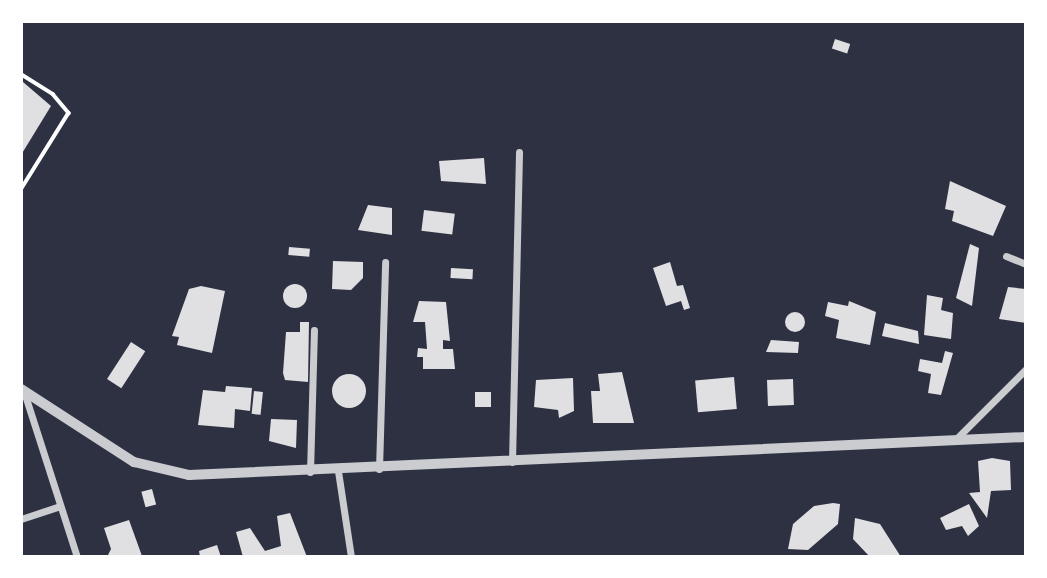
<!DOCTYPE html>
<style>
body{margin:0}
#map{position:relative;width:1047px;height:578px;overflow:hidden;background:#2d3142;font-family:Inter,sans-serif}
div>[style]{position:absolute}
.building>*{inset:0;background:#e0e0e3;transform-origin:0 0}
.round{border-radius:50%}
.path>*{height:3.5px;margin:-1.75px;padding:0 1.75px;transform-origin:1.75px;border-radius:1.75px;background:#fff}
.minor>*{height:7px;margin:-3.5px;padding:0 3.5px;transform-origin:3.5px;border-radius:3.5px;background:#caccd0}
.tertiary>*{height:10px;margin:-5px;padding:0 5px;transform-origin:5px;border-radius:5px;background:#caccd0}
span{translate:-50% -50%;white-space:nowrap;text-align:center;line-height:1.15;-webkit-text-stroke:5px #fff;paint-order:stroke}
.frame{position:absolute;inset:0;border:23px solid #fff;pointer-events:none}
</style>
<div id="map">
<div class="building">
<div style="left:835px;top:39px;width:16px;height:10px;rotate:18deg"></div>
<div style="clip-path:polygon(23px 82px,51px 106px,21px 155px,21px 85px)"></div>
<div style="clip-path:polygon(484px 158px,486px 184px,441px 181px,439px 161px)"></div>
<div style="clip-path:polygon(950px 181px,1006px 206px,993px 236px,952px 221px,954px 211px,945px 209px)"></div>
<div style="clip-path:polygon(368px 205px,392px 208px,392px 235px,358px 230px)"></div>
<div style="left:424px;top:210px;width:31px;height:21px;rotate:7deg"></div>
<div style="clip-path:polygon(970px 244px,979px 248px,972px 306px,956px 298px)"></div>
<div style="left:289px;top:247px;width:21px;height:8px;rotate:5deg"></div>
<div style="clip-path:polygon(333px 261px,363px 262px,363px 278px,351px 290px,332px 289px)"></div>
<div style="clip-path:polygon(670px 262px,677px 286px,683px 285px,690px 308px,684px 310px,681px 301px,666px 306px,653px 268px)"></div>
<div style="left:451px;top:268px;width:22px;height:10px;rotate:3deg"></div>
<div class="round" style="left:283px;top:284px;width:24px;height:24px"></div>
<div style="clip-path:polygon(201px 286px,225px 291px,212px 353px,177px 345px,179px 337px,172px 336px,189px 289px)"></div>
<div style="clip-path:polygon(1008px 287px,1026px 289px,1026px 323px,999px 319px)"></div>
<div style="clip-path:polygon(927px 295px,943px 298px,941px 310px,953px 313px,951px 339px,924px 335px)"></div>
<div style="clip-path:polygon(419px 301px,446px 302px,450px 341px,443px 340px,443px 349px,453px 349px,455px 369px,423px 369px,423px 357px,417px 357px,418px 348px,427px 349px,425px 322px,413px 322px)"></div>
<div style="clip-path:polygon(849px 301px,876px 312px,870px 345px,836px 338px,839px 320px,825px 316px,828px 302px,848px 306px)"></div>
<div class="round" style="left:785px;top:312px;width:20px;height:20px"></div>
<div style="clip-path:polygon(300px 322px,309px 322px,308px 382px,285px 380px,283px 373px,286px 332px,300px 332px)"></div>
<div style="clip-path:polygon(885px 323px,918px 331px,919px 344px,882px 336px)"></div>
<div style="clip-path:polygon(771px 340px,799px 342px,798px 353px,766px 352px)"></div>
<div style="left:131px;top:342px;width:17px;height:44px;rotate:33deg"></div>
<div style="clip-path:polygon(945px 351px,953px 353px,941px 395px,928px 393px,931px 374px,918px 371px,920px 359px,942px 363px)"></div>
<div style="clip-path:polygon(622px 372px,634px 423px,593px 423px,591px 391px,600px 391px,598px 374px)"></div>
<div class="round" style="left:332px;top:374px;width:34px;height:34px"></div>
<div style="left:734px;top:377px;width:32px;height:39px;rotate:85deg"></div>
<div style="clip-path:polygon(573px 378px,574px 411px,559px 418px,558px 410px,534px 407px,536px 380px)"></div>
<div style="left:793px;top:379px;width:26px;height:26px;rotate:88deg"></div>
<div style="clip-path:polygon(226px 386px,252px 388px,250px 411px,235px 409px,234px 428px,198px 425px,203px 390px,225px 392px)"></div>
<div style="left:254px;top:391px;width:9px;height:23px;rotate:6deg"></div>
<div style="left:491px;top:392px;width:15px;height:16px;rotate:90deg"></div>
<div style="clip-path:polygon(271px 419px,297px 420px,296px 448px,269px 441px)"></div>
<div style="clip-path:polygon(992px 458px,1010px 461px,1011px 490px,991px 491px,987px 518px,969px 493px,980px 492px,978px 461px)"></div>
<div style="left:152px;top:489px;width:16px;height:11px;rotate:75deg"></div>
<div style="clip-path:polygon(833px 503px,840px 504px,838px 524px,808px 550px,788px 549px,793px 524px,814px 506px)"></div>
<div style="clip-path:polygon(969px 504px,979px 526px,968px 536px,962px 526px,946px 530px,940px 518px)"></div>
<div style="clip-path:polygon(290px 513px,307px 557px,243px 557px,236px 532px,250px 528px,265px 551px,281px 546px,277px 516px)"></div>
<div style="clip-path:polygon(855px 518px,880px 524px,901px 557px,870px 557px,853px 539px)"></div>
<div style="clip-path:polygon(129px 520px,142px 556px,107px 557px,111px 549px,104px 528px)"></div>
<div style="clip-path:polygon(217px 545px,221px 557px,200px 557px,199px 551px)"></div>
</div>
<div class="path">
<div style="left:21px;top:74px;width:38px;rotate:32deg"></div>
<div style="left:53px;top:94px;width:25px;rotate:50deg"></div>
<div style="left:69px;top:113px;width:91px;rotate:121.9deg"></div>
</div>
<div class="minor">
<div style="left:1006px;top:256px;width:22px;rotate:22deg"></div>
<div style="left:24px;top:392px;width:173px;rotate:72.2deg"></div>
<div style="left:955px;top:440px;width:100px;rotate:-45deg"></div>
<div style="left:512px;top:462px;width:310px;rotate:-88.7deg"></div>
<div style="left:379px;top:469px;width:207px;rotate:-88.3deg"></div>
<div style="left:338px;top:471px;width:87px;rotate:81.4deg"></div>
<div style="left:310px;top:472px;width:142px;rotate:-88.4deg"></div>
<div style="left:21px;top:519px;width:41px;rotate:-18.4deg"></div>
</div>
<div class="tertiary">
<div style="left:21px;top:389px;width:135px;rotate:32.9deg"></div>
<div style="left:134px;top:462px;width:57px;rotate:13.3deg"></div>
<div style="left:189px;top:475px;width:838px;rotate:-2.6deg"></div>
</div>
<div class="frame"></div>
</div>
